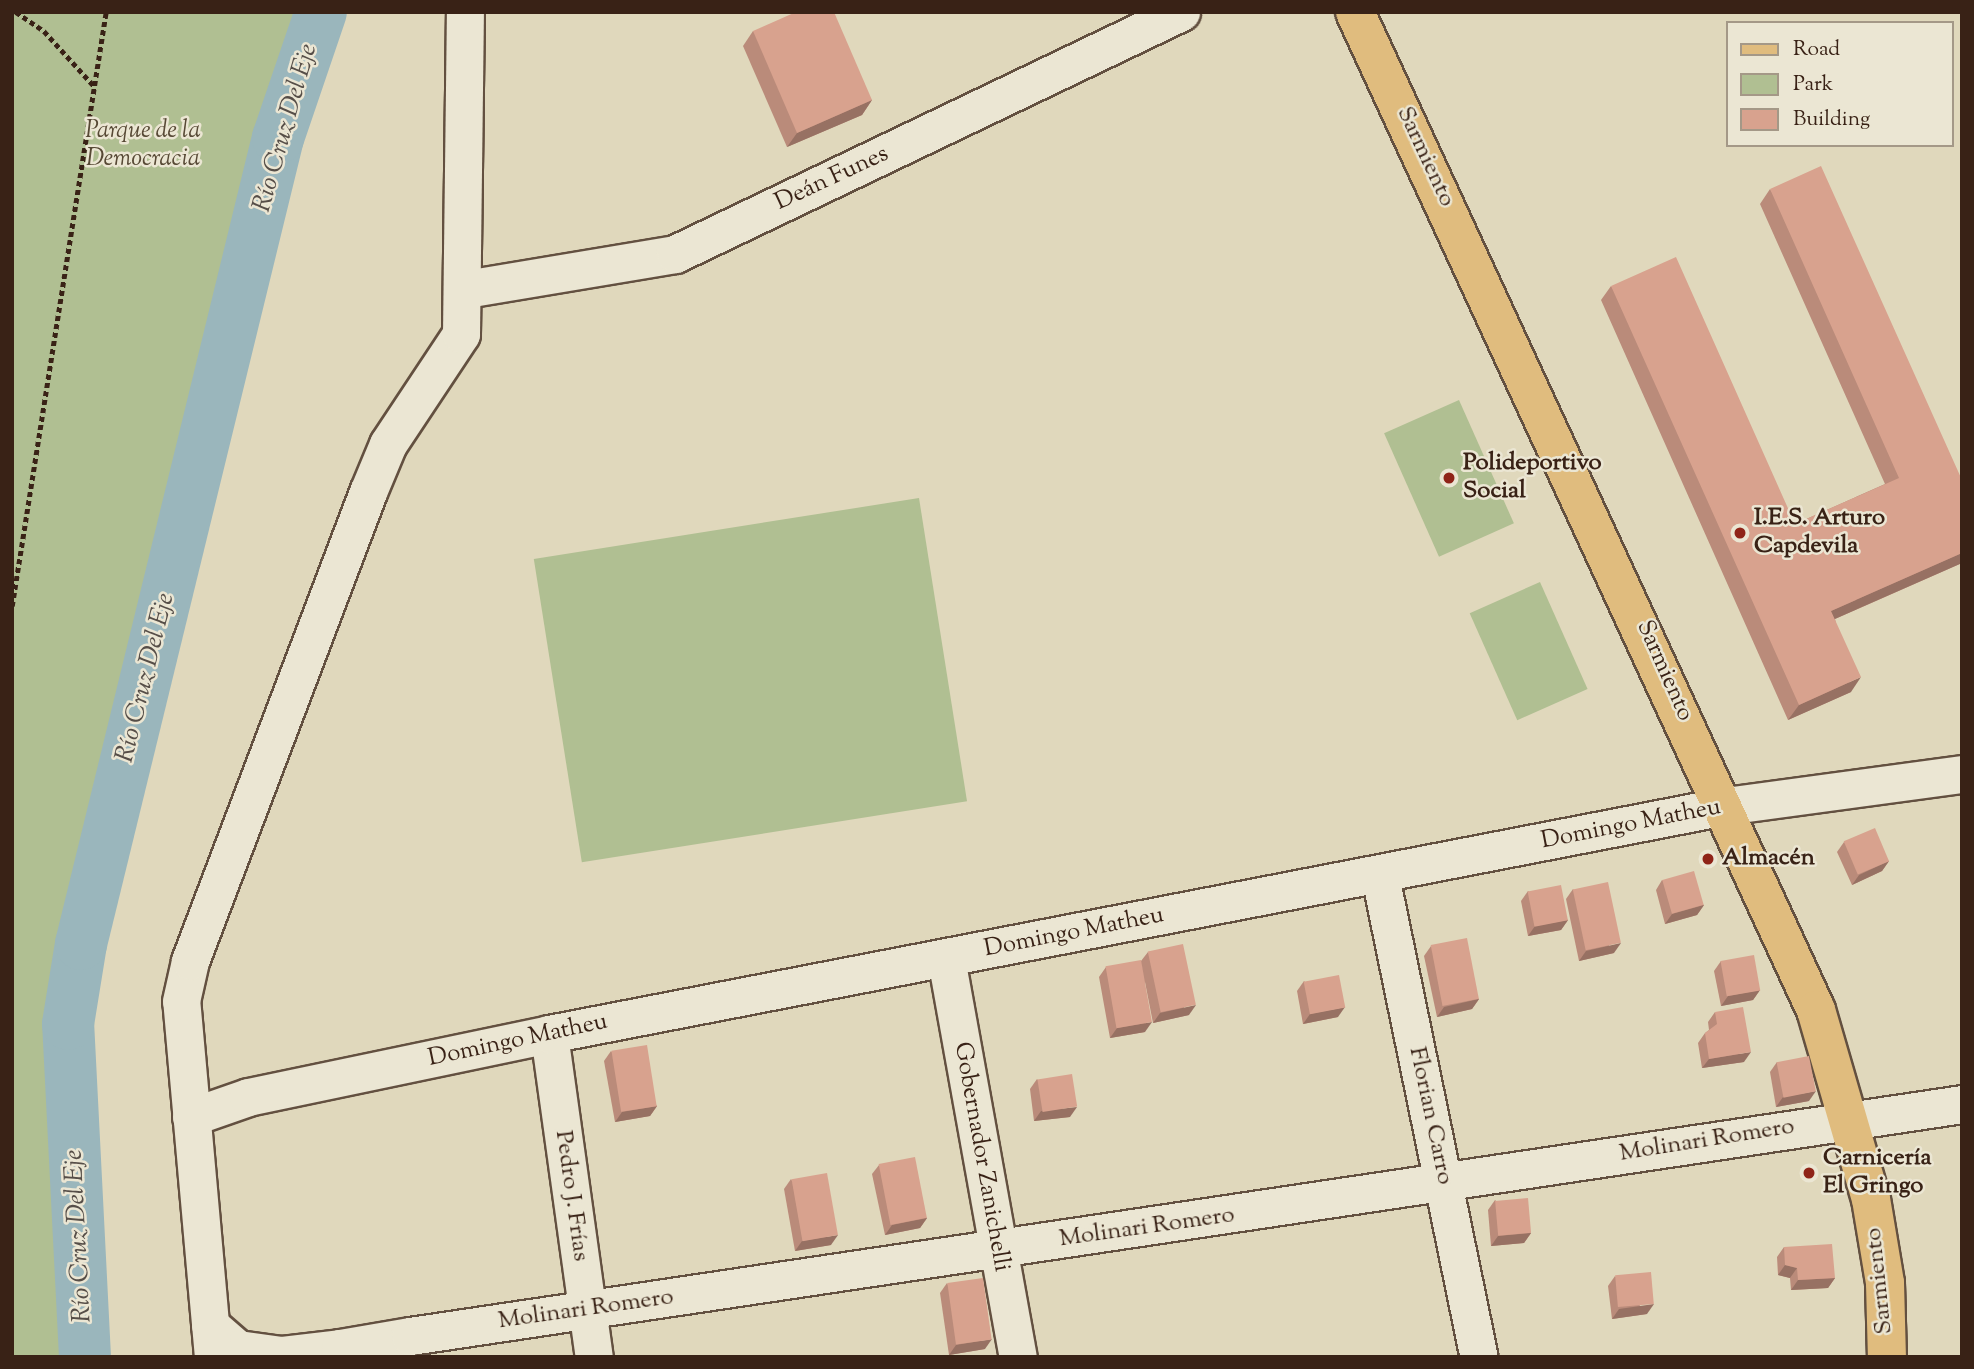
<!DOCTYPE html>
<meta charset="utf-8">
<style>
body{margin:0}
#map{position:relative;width:1974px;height:1369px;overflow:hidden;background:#e0d8bc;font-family:"Sorts Mill Goudy",serif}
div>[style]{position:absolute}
.green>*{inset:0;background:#b0bf92;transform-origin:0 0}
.river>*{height:52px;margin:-26px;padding:0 26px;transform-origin:26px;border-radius:26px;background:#9ab6bc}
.path>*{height:4.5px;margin-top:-2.25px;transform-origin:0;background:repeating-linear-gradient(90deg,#392216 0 5px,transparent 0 8.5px)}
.roads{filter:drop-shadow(2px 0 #635040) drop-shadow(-2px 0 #635040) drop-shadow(0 2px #635040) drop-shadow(0 -2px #635040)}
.minor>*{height:37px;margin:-18.5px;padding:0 18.5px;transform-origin:18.5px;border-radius:18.5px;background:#ebe6d3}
.major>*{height:38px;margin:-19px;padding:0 19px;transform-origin:19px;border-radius:19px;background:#e0bc7e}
.wall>*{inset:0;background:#ba8b7a}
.shaded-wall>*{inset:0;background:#977163}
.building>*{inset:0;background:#d8a28e;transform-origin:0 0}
.dots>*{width:19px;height:19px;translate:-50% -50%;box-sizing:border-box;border:4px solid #ebe6d3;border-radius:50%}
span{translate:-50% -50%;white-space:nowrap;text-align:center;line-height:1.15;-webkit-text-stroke:5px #ebe6d3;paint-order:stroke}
.park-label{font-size:24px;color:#574935;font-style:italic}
.street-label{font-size:24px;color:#392216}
.poi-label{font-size:24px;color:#392216;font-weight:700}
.left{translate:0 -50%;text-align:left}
.water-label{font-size:26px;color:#564e48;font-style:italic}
.frame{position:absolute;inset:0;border:14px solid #392216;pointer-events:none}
.legend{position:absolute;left:1726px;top:21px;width:228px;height:126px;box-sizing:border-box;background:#ebe6d3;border:2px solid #a49887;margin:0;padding:9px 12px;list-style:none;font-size:21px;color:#392216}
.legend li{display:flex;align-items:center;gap:14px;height:35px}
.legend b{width:35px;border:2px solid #a49887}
</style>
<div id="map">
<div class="green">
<div style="clip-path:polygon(12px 12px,321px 12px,278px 138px,81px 944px,68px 1024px,85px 1357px,12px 1357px)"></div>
<div style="left:1459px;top:400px;width:135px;height:82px;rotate:66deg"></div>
<div style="left:919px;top:498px;width:307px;height:390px;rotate:81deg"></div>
<div style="left:1540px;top:582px;width:117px;height:77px;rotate:66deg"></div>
</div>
<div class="river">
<div style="left:85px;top:1357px;width:333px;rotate:-92.9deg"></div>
<div style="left:68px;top:1024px;width:81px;rotate:-80.8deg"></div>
<div style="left:81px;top:944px;width:830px;rotate:-76.27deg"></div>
<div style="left:278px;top:138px;width:133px;rotate:-71.2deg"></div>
</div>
<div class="path">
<div style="left:16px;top:12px;width:34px;rotate:34deg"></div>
<div style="left:44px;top:31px;width:74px;rotate:47.7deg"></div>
<div style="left:12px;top:606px;width:601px;rotate:-81.01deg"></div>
</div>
<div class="roads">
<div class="minor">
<div style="left:466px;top:289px;width:212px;rotate:-9.5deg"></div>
<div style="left:675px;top:254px;width:561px;rotate:-25.56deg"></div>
<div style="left:1380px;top:876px;width:491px;rotate:78.4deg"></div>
<div style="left:946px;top:958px;width:405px;rotate:79.8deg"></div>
<div style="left:549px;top:1034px;width:326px;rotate:82.1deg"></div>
<div style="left:191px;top:1117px;width:60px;rotate:-19.3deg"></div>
<div style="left:248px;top:1097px;width:308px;rotate:-11.8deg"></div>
<div style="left:549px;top:1034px;width:1198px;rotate:-10.97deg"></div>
<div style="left:1725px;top:806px;width:239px;rotate:-7.7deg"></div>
<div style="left:210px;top:1325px;width:37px;rotate:41deg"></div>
<div style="left:238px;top:1349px;width:42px;rotate:8.1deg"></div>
<div style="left:280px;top:1355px;width:60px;rotate:-6.7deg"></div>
<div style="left:213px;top:1357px;width:357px;rotate:-95.1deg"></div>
<div style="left:181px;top:1001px;width:41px;rotate:-77.3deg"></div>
<div style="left:190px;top:961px;width:502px;rotate:-69.22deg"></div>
<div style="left:368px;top:492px;width:52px;rotate:-67.4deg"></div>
<div style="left:388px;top:444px;width:132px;rotate:-56.4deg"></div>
<div style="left:461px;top:334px;width:322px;rotate:-89.3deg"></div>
<div style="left:339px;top:1357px;width:9px;rotate:-84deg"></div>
<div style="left:340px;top:1348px;width:71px;rotate:-9.7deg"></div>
<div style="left:410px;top:1336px;width:1569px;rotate:-8.5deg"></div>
</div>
<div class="major">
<div style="left:1355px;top:12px;width:1099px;rotate:65.21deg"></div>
<div style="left:1816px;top:1010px;width:197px;rotate:73.8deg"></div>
<div style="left:1871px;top:1199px;width:85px;rotate:80.5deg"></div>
<div style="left:1885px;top:1283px;width:74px;rotate:88.5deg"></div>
</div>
</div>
<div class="wall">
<div style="clip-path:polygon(753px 31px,872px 100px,862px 115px,787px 147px,743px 46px)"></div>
<div style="clip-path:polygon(1770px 189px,1962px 480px,1962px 563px,1835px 619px,1851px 692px,1788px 720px,1601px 300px,1611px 286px,1795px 524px,1885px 484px,1760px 204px)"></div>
<div style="clip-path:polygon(1844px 842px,1889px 861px,1882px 871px,1852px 885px,1837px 852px)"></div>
<div style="clip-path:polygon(1662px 880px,1704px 905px,1697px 915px,1665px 924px,1656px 890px)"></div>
<div style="clip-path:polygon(1573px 889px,1614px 953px,1579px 961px,1566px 899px)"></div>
<div style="clip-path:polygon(1528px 891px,1568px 920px,1561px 930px,1528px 936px,1521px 901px)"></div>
<div style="clip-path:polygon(1431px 946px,1479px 999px,1472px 1009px,1437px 1017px,1424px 956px)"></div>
<div style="clip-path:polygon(1148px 952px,1189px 1015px,1153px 1023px,1145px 982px,1145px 1032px,1110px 1038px,1099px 977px,1106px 967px,1141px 961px)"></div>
<div style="clip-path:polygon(1721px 961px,1760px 990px,1753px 1000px,1721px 1006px,1714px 971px)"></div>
<div style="clip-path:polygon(1304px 981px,1338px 1017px,1303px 1024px,1297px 991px)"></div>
<div style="clip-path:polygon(1715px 1012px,1744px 1062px,1702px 1068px,1698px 1043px,1705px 1033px,1709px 1030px,1708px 1022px)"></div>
<div style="clip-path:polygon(611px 1051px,657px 1106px,650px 1116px,615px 1122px,604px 1061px)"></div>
<div style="clip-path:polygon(1777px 1062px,1809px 1101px,1776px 1107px,1770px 1072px)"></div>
<div style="clip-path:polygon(1037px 1079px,1070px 1117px,1034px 1121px,1030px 1089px)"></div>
<div style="clip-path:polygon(879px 1165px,927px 1218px,920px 1228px,885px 1235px,872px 1174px)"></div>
<div style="clip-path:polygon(791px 1179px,831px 1245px,795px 1251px,784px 1189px)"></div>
<div style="clip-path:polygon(1495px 1200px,1531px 1233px,1524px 1243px,1491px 1246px,1488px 1210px)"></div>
<div style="clip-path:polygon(1784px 1247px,1835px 1278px,1828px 1288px,1791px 1290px,1790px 1278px,1778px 1275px,1777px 1257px)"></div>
<div style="clip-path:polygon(1615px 1276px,1647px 1314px,1612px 1319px,1608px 1286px)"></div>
<div style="clip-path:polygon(947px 1283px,985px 1349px,949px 1355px,940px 1293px)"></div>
</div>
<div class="shaded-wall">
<div style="clip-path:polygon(872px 100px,862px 115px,787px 147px,797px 133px)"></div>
<div style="clip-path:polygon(1962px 553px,1962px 563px,1821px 625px,1831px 611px)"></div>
<div style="clip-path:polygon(1861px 677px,1851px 692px,1788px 720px,1799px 705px)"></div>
<div style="clip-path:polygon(1889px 861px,1882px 871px,1852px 885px,1859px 875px)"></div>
<div style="clip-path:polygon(1704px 905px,1697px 915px,1665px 924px,1672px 914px)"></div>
<div style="clip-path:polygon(1568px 920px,1561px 930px,1528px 936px,1535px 926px)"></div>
<div style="clip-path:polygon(1621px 943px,1614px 953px,1579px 961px,1586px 951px)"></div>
<div style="clip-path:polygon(1760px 990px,1753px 1000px,1721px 1006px,1728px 996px)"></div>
<div style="clip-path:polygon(1479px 999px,1472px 1009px,1437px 1017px,1444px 1007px)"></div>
<div style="clip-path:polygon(1196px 1005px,1189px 1015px,1153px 1023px,1160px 1013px)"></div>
<div style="clip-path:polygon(1345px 1007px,1338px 1017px,1303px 1024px,1310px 1014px)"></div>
<div style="clip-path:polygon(1152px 1022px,1145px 1032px,1110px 1038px,1117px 1028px)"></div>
<div style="clip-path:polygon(1751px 1052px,1744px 1062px,1702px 1068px,1709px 1059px)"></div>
<div style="clip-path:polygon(1816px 1091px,1809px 1101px,1776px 1107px,1783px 1097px)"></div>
<div style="clip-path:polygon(657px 1106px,650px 1116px,615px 1122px,622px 1112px)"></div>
<div style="clip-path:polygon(1077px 1107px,1070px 1117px,1034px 1121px,1041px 1111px)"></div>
<div style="clip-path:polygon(927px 1218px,920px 1228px,885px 1235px,892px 1225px)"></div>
<div style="clip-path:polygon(1531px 1233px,1524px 1243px,1491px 1246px,1498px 1236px)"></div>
<div style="clip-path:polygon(838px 1235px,831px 1245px,795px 1251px,802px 1241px)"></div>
<div style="clip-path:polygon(1785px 1265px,1797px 1268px,1790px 1278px,1778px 1275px)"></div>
<div style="clip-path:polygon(1835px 1278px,1828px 1288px,1791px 1290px,1798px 1280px)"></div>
<div style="clip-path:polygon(1654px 1304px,1647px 1314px,1612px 1319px,1619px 1309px)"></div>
<div style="clip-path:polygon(992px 1339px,985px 1349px,949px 1355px,956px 1345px)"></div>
</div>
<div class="building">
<div style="clip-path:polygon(796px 12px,834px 12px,872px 100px,797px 133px,753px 31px)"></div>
<div style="clip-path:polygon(1821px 166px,1962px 480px,1962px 553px,1831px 611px,1861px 677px,1799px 705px,1611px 286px,1676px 257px,1795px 524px,1899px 478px,1770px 189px)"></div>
<div style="left:1875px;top:828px;width:36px;height:34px;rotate:67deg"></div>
<div style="left:1694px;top:871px;width:35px;height:33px;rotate:74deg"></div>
<div style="left:1608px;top:882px;width:62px;height:36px;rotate:78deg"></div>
<div style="left:1561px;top:885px;width:36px;height:34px;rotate:79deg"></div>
<div style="left:1467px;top:938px;width:62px;height:37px;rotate:79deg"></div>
<div style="left:1183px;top:944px;width:62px;height:36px;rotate:78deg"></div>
<div style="left:1754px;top:955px;width:36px;height:34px;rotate:80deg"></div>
<div style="left:1141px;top:960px;width:63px;height:36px;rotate:80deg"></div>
<div style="left:1339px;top:975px;width:33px;height:36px;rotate:79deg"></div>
<div style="clip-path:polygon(1743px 1007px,1751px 1052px,1709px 1059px,1705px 1033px,1717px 1024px,1715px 1012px)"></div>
<div style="left:647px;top:1045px;width:62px;height:36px;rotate:81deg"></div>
<div style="left:1809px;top:1056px;width:36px;height:33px;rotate:79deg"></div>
<div style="left:1072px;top:1074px;width:33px;height:35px;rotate:81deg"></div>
<div style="left:915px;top:1157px;width:62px;height:37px;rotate:79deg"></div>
<div style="left:827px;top:1173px;width:63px;height:36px;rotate:80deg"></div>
<div style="left:1528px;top:1198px;width:35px;height:33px;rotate:85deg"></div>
<div style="clip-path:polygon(1832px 1244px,1835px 1278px,1798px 1280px,1797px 1268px,1785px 1265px,1784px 1247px)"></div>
<div style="left:1651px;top:1272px;width:32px;height:36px;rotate:85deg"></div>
<div style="left:983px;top:1278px;width:62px;height:36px;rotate:82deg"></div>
</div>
<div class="dots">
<div style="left:1449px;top:478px;background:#8f2418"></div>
<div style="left:1740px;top:533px;background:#8f2418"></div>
<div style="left:1708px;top:859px;background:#8f2418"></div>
<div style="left:1809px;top:1173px;background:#8f2418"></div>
</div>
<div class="park-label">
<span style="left:143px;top:146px">Parque de la<br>Democracia</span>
</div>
<div class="street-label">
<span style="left:1425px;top:157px;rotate:65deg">Sarmiento</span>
<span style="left:832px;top:179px;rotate:-25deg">Deán Funes</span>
<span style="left:1664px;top:671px;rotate:66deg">Sarmiento</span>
<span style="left:1631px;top:825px;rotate:-11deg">Domingo Matheu</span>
<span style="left:1074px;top:933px;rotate:-11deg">Domingo Matheu</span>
<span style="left:518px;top:1041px;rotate:-12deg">Domingo Matheu</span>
<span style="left:1430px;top:1116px;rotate:78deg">Florian Carro</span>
<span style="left:1707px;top:1141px;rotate:-9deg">Molinari Romero</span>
<span style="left:981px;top:1157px;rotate:80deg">Gobernador Zanichelli</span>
<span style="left:571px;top:1196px;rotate:82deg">Pedro J. Frías</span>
<span style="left:1147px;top:1228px;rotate:-8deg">Molinari Romero</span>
<span style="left:1880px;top:1281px;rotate:-96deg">Sarmiento</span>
<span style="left:586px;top:1310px;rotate:-8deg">Molinari Romero</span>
</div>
<div class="poi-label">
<span class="left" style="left:1463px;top:478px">Polideportivo<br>Social</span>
<span class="left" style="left:1754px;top:533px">I.E.S. Arturo<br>Capdevila</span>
<span class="left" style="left:1722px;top:859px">Almacén</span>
<span class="left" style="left:1823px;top:1173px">Carnicería<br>El Gringo</span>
</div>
<div class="water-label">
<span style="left:286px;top:128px;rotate:-74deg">Río Cruz Del Eje</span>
<span style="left:146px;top:678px;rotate:-76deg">Río Cruz Del Eje</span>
<span style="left:79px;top:1236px;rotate:-93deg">Río Cruz Del Eje</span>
</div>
<div class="frame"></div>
<ul class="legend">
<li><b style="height:9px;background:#e0bc7e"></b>Road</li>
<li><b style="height:19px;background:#b0bf92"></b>Park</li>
<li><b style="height:19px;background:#d8a28e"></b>Building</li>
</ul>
</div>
